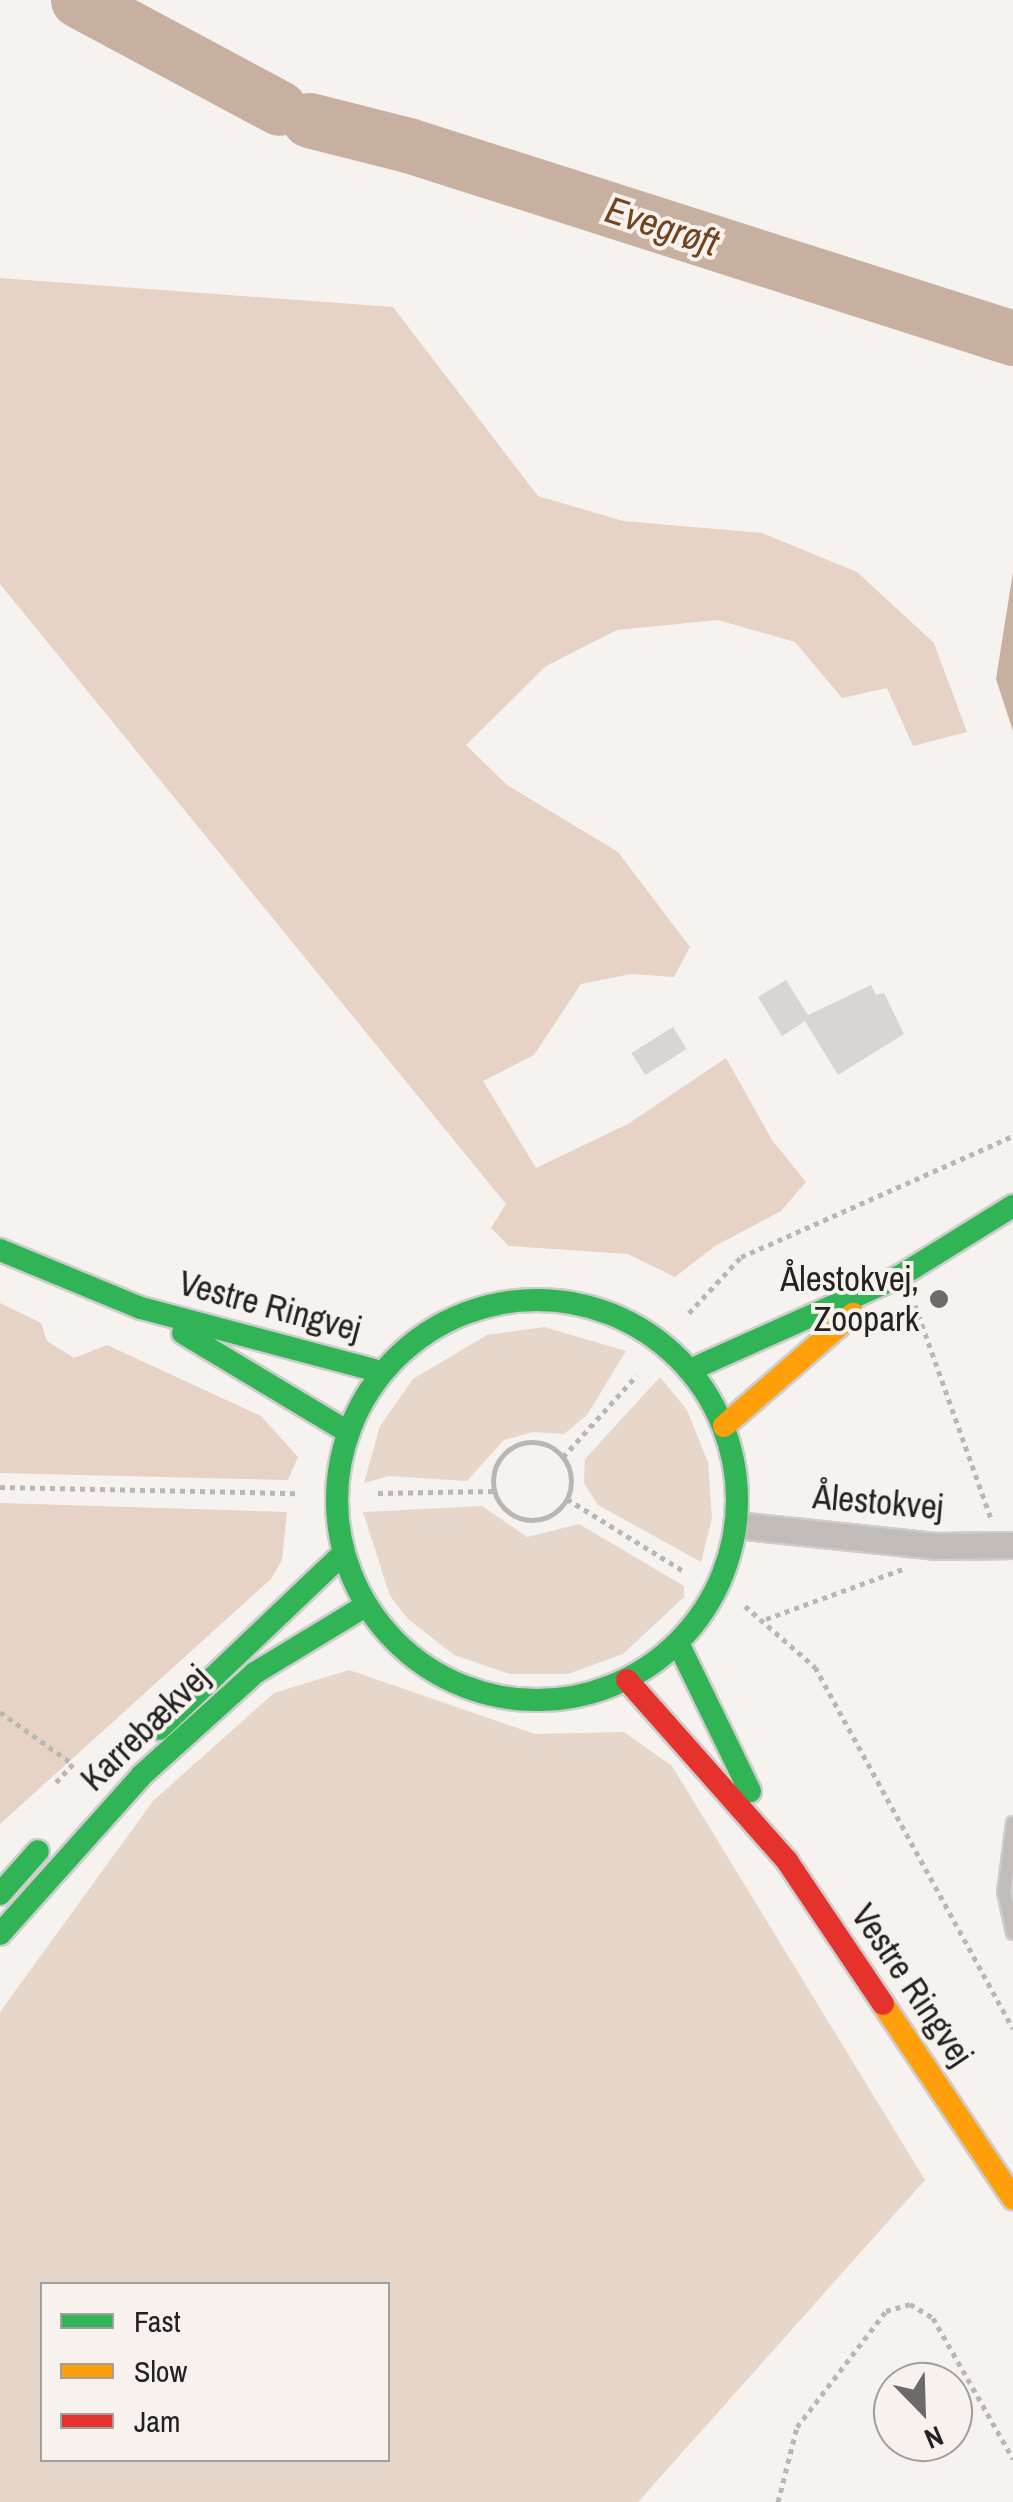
<!DOCTYPE html>
<meta charset="utf-8">
<style>
body{margin:0}
#map{position:relative;width:1013px;height:2502px;overflow:hidden;background:#f5f2f0;font-family:"Archivo Narrow",sans-serif}
div>[style]{position:absolute}
.green>*{inset:0;background:#e7d6ca}
.forest>*{inset:0;background:#e7d3c5}
.water>*{inset:0;background:#c8b0a0}
.river>*{height:55px;margin:-27.5px;padding:0 27.5px;transform-origin:27.5px;border-radius:27.5px;background:#c8b0a0}
.building>*{inset:0;background:#d8d6d4;transform-origin:0 0}
.path>*{height:5px;margin-top:-2.5px;transform-origin:0;background:repeating-linear-gradient(90deg,#bab6b4 0 5px,transparent 0 10px)}
.path>.ring{margin:-2.5px;padding:0;box-sizing:content-box;background:none;border:5px solid #bab6b4;border-radius:50%}
.roads{filter:drop-shadow(2px 0 #cfcdcc) drop-shadow(-2px 0 #cfcdcc) drop-shadow(0 2px #cfcdcc) drop-shadow(0 -2px #cfcdcc)}
.lane>*{height:12px;margin:-6px;padding:0 6px;transform-origin:6px;border-radius:6px;background:#c1bcb8}
.street>*{height:25px;margin:-12.5px;padding:0 12.5px;transform-origin:12.5px;border-radius:12.5px;background:#c1bcb8}
.fast>*{height:22px;margin:-11px;padding:0 11px;transform-origin:11px;border-radius:11px;background:#30b455}
.fast>.ring{margin:-11px;padding:0;box-sizing:content-box;background:none;border:22px solid #30b455;border-radius:50%}
.slow>*{height:22px;margin:-11px;padding:0 11px;transform-origin:11px;border-radius:11px;background:#ff9f0a}
.jam>*{height:22px;margin:-11px;padding:0 11px;transform-origin:11px;border-radius:11px;background:#e5322d}
.dots>*{width:28px;height:28px;translate:-50% -50%;box-sizing:border-box;border:5px solid #f7f2ee;border-radius:50%}
span{translate:-50% -50%;white-space:nowrap;text-align:center;line-height:1.15;-webkit-text-stroke:8px #f7f2ee;paint-order:stroke}
.poi-label{font-size:35px;color:#242221}
.right{translate:-100% -50%;text-align:right}
.street-label{font-size:35px;color:#242221}
.water-label{font-size:38px;color:#714420;font-style:italic}
.legend{position:absolute;left:40px;top:2282px;width:350px;height:180px;box-sizing:border-box;background:#f7f2ee;border:2px solid #a39f9c;margin:0;padding:12px 18px;list-style:none;font-size:30px;color:#242221}
.legend li{display:flex;align-items:center;gap:20px;height:50px}
.legend b{width:50px;border:2px solid #a39f9c}
.north{position:absolute;left:873px;top:2362px;width:100px;height:100px;box-sizing:border-box;background:#f7f2ee;border:2px solid #a39f9c;border-radius:50%;rotate:157deg;font-size:28px;font-weight:700;line-height:40px;text-align:center;color:#242221}
.north::after{content:'';display:block;margin:auto;width:35px;height:45px;background:#6d6b69;clip-path:polygon(50% 0,100% 100%,50% 72%,0 100%)}
</style>
<div id="map">
<div class="green">
<div style="clip-path:polygon(544px 1327px,626px 1351px,587px 1415px,564px 1434px,533px 1432px,504px 1440px,467px 1481px,389px 1476px,364px 1483px,380px 1426px,413px 1379px,487px 1335px)"></div>
<div style="clip-path:polygon(660px 1377px,687px 1410px,708px 1462px,712px 1518px,701px 1562px,598px 1505px,584px 1483px,585px 1459px)"></div>
<div style="clip-path:polygon(482px 1506px,527px 1537px,579px 1524px,684px 1586px,684px 1597px,623px 1654px,568px 1674px,510px 1674px,454px 1655px,408px 1619px,390px 1596px,363px 1512px)"></div>
<div style="clip-path:polygon(evenodd,349px 1670px,535px 1734px,624px 1732px,672px 1766px,925px 2180px,638px 2502px,0 2502px,0 2012px,153px 1801px,274px 1693px,349px 1670px,388px 2284px,388px 2460px,42px 2460px,42px 2284px,388px 2284px)"></div>
</div>
<div class="forest">
<div style="clip-path:polygon(0 278px,393px 307px,538px 496px,623px 521px,762px 533px,857px 572px,934px 643px,967px 732px,913px 746px,887px 688px,842px 698px,795px 642px,718px 620px,617px 630px,546px 666px,466px 745px,507px 785px,618px 852px,690px 947px,674px 977px,631px 974px,581px 984px,534px 1055px,483px 1081px,536px 1168px,628px 1124px,726px 1058px,772px 1140px,806px 1182px,781px 1211px,715px 1246px,675px 1277px,628px 1254px,509px 1246px,491px 1228px,506px 1204px,0 584px)"></div>
<div style="clip-path:polygon(0 1303px,41px 1323px,47px 1341px,74px 1358px,107px 1345px,261px 1416px,298px 1457px,288px 1480px,0 1473px)"></div>
<div style="clip-path:polygon(0 1503px,287px 1512px,282px 1560px,271px 1579px,0 1824px)"></div>
</div>
<div class="water">
<div style="clip-path:polygon(1013px 572px,1013px 731px,996px 679px)"></div>
</div>
<div class="river">
<div style="left:78px;top:0;width:228px;rotate:28.2deg"></div>
<div style="left:309px;top:120px;width:102px;rotate:14.2deg"></div>
<div style="left:408px;top:145px;width:635px;rotate:17.69deg"></div>
</div>
<div class="building">
<div style="clip-path:polygon(786px 980px,808px 1015px,871px 985px,876px 995px,884px 993px,904px 1034px,838px 1075px,805px 1021px,782px 1036px,758px 997px)"></div>
<div style="left:673px;top:1027px;width:26px;height:49px;rotate:58deg"></div>
</div>
<div class="path">
<div style="left:915px;top:1305px;width:229px;rotate:70.4deg"></div>
<div style="left:689px;top:1313px;width:76px;rotate:-47.1deg"></div>
<div style="left:741px;top:1257px;width:298px;rotate:-24deg"></div>
<div class="ring" style="left:493px;top:1442px;width:73px;height:73px"></div>
<div style="left:563px;top:1457px;width:110px;rotate:-47.9deg"></div>
<div style="left:0;top:1487px;width:297px;rotate:1.2deg"></div>
<div style="left:378px;top:1493px;width:117px;rotate:-1deg"></div>
<div style="left:567px;top:1499px;width:139px;rotate:31.7deg"></div>
<div style="left:745px;top:1606px;width:93px;rotate:41.1deg"></div>
<div style="left:815px;top:1667px;width:412px;rotate:61.3deg"></div>
<div style="left:766px;top:1619px;width:146px;rotate:-20.1deg"></div>
<div style="left:0;top:1712px;width:90px;rotate:35.5deg"></div>
<div style="left:73px;top:1764px;width:26px;rotate:133deg"></div>
<div style="left:778px;top:2502px;width:77px;rotate:-75.8deg"></div>
<div style="left:797px;top:2427px;width:146px;rotate:-52.5deg"></div>
<div style="left:886px;top:2311px;width:25px;rotate:-16deg"></div>
<div style="left:910px;top:2304px;width:27px;rotate:31deg"></div>
<div style="left:933px;top:2318px;width:162px;rotate:60.4deg"></div>
</div>
<div class="roads">
<div class="lane">
<div style="left:1013px;top:1823px;width:70px;rotate:97.4deg"></div>
<div style="left:1004px;top:1892px;width:42px;rotate:77.6deg"></div>
</div>
<div class="street">
<div style="left:736px;top:1525px;width:200px;rotate:6deg"></div>
<div style="left:935px;top:1546px;width:78px;rotate:-0.7deg"></div>
</div>
<div class="fast">
<div style="left:0;top:1250px;width:152px;rotate:22.4deg"></div>
<div style="left:141px;top:1308px;width:249px;rotate:14.9deg"></div>
<div class="ring" style="left:337px;top:1300px;width:378px;height:378px"></div>
<div style="left:183px;top:1333px;width:192px;rotate:31deg"></div>
<div style="left:690px;top:1370px;width:230px;rotate:-24.1deg"></div>
<div style="left:900px;top:1276px;width:133px;rotate:-31.8deg"></div>
<div style="left:678px;top:1643px;width:165px;rotate:64.1deg"></div>
<div style="left:159px;top:1729px;width:254px;rotate:-43.6deg"></div>
<div style="left:0;top:1894px;width:57px;rotate:-48.5deg"></div>
<div style="left:0;top:1934px;width:213px;rotate:-48.2deg"></div>
<div style="left:142px;top:1775px;width:152px;rotate:-42.1deg"></div>
<div style="left:255px;top:1673px;width:129px;rotate:-31.3deg"></div>
</div>
<div class="slow">
<div style="left:724px;top:1426px;width:171px;rotate:-41deg"></div>
<div style="left:883px;top:2004px;width:234px;rotate:56.2deg"></div>
</div>
<div class="jam">
<div style="left:627px;top:1680px;width:242px;rotate:48.5deg"></div>
<div style="left:787px;top:1861px;width:172px;rotate:56.1deg"></div>
</div>
</div>
<div class="dots">
<div style="left:939px;top:1299px;background:#6d6b69"></div>
</div>
<div class="poi-label">
<span class="right" style="left:919px;top:1299px">Ålestokvej,<br>Zoopark</span>
</div>
<div class="street-label">
<span style="left:270px;top:1306px;rotate:15deg">Vestre Ringvej</span>
<span style="left:878px;top:1502px;rotate:5deg">Ålestokvej</span>
<span style="left:145px;top:1728px;rotate:-44deg">Karrebækvej</span>
<span style="left:912px;top:1985px;rotate:56deg">Vestre Ringvej</span>
</div>
<div class="water-label">
<span style="left:662px;top:226px;rotate:18deg">Evegrøft</span>
</div>
<ul class="legend">
<li><b style="height:12px;background:#30b455"></b>Fast</li>
<li><b style="height:12px;background:#ff9f0a"></b>Slow</li>
<li><b style="height:12px;background:#e5322d"></b>Jam</li>
</ul>
<div class="north">N</div>
</div>
